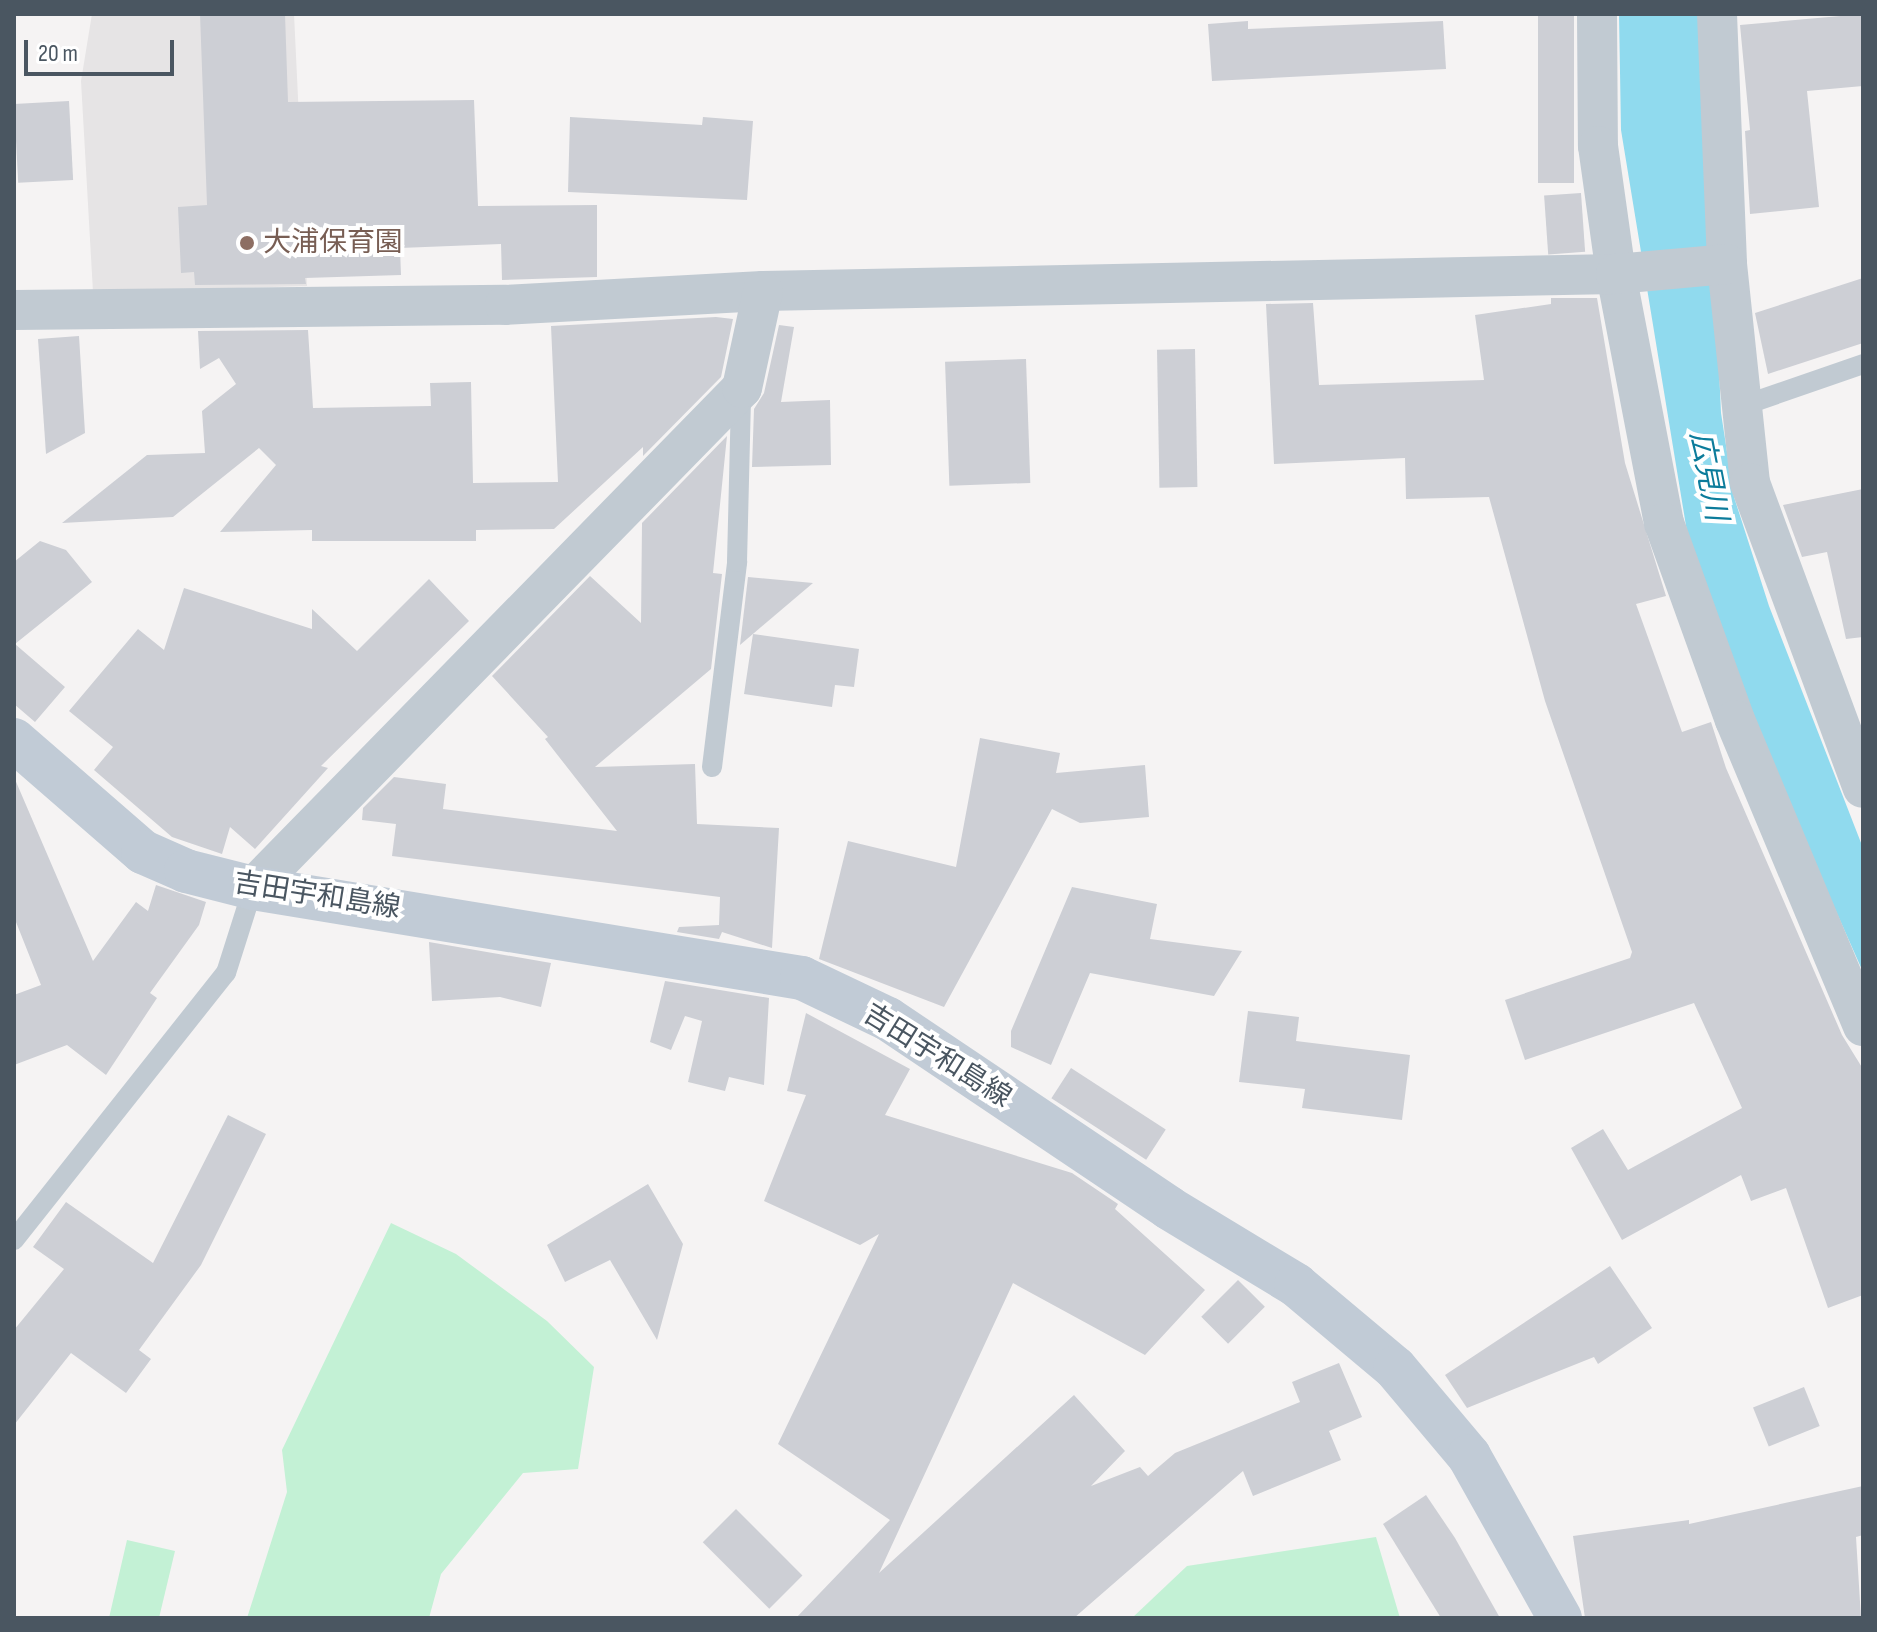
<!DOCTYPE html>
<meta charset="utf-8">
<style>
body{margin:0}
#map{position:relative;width:1877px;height:1632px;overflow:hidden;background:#f5f3f3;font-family:"Sofia Sans Condensed","Noto Sans JP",sans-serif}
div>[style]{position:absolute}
.education>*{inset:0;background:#e6e4e5}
.green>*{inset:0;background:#c3f1d5}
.water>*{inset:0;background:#90daee}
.building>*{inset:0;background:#cdcfd5;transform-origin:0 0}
.lane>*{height:20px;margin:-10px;padding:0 10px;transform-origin:10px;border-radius:10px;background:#c1cad2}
.street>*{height:40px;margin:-20px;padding:0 20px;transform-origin:20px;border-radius:20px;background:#c1cad2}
.secondary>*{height:44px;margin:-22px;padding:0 22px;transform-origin:22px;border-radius:22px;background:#c1cbd6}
.dots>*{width:22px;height:22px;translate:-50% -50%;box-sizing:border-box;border:4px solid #fff;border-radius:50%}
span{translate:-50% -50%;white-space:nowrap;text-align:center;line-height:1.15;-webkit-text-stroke:8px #fff;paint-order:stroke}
.education-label{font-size:28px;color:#785e54}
.left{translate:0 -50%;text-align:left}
.street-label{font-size:28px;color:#4a5661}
.water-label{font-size:30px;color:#0c7c9b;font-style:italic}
.frame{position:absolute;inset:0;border:16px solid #4a5661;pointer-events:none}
.scale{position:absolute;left:24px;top:40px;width:150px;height:36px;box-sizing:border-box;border:4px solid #4a5661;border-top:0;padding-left:10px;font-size:24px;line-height:28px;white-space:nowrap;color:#4a5661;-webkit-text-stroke:6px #fff;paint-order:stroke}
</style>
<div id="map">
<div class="education">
<div style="clip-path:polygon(92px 14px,294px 14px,307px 286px,93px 292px,81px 81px)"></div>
</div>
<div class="green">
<div style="clip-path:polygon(391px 1223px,456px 1254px,547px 1321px,594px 1367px,578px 1469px,523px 1473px,441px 1574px,429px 1618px,247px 1618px,287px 1492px,282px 1450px)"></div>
<div style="clip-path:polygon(1376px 1537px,1400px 1618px,1132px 1618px,1187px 1566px)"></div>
<div style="clip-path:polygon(127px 1540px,175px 1551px,159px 1618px,109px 1618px)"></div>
</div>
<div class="water">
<div style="clip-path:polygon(1619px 14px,1703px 14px,1721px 413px,1734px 497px,1769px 606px,1863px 848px,1863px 972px,1771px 765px,1688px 538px,1621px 130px)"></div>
</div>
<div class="building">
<div style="clip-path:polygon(200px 14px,285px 14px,288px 102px,474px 100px,478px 206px,597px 205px,597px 277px,502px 280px,501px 244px,400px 248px,401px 275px,305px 278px,306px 284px,195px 285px,194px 272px,181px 273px,178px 207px,207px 205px)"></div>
<div style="left:1538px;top:14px;width:36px;height:169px"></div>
<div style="clip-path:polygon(1863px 14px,1863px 86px,1807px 91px,1819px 207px,1750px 214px,1745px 131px,1750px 130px,1740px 25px)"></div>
<div style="clip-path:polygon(1248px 21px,1248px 29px,1443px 21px,1446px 69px,1212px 81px,1208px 24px)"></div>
<div style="left:69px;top:101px;width:79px;height:55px;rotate:87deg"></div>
<div style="clip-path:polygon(570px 117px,702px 125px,703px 117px,753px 121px,747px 200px,568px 192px)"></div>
<div style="left:1581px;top:193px;width:59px;height:37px;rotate:86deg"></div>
<div style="clip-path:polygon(1863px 278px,1863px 343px,1768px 374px,1755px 313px)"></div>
<div style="clip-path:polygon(1551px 298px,1597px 298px,1625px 463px,1666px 596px,1636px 604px,1682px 732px,1711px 722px,1726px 768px,1842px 1035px,1863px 1069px,1863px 1295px,1828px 1308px,1786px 1188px,1751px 1201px,1741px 1175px,1622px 1240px,1571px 1148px,1603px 1129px,1628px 1170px,1742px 1108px,1694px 1003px,1525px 1060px,1505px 1000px,1630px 958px,1632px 952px,1545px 701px,1489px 497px,1406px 499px,1405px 458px,1274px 464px,1266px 304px,1313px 303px,1319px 385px,1484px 380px,1475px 315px,1551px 304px)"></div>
<div style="clip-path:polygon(716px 317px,733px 319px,721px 377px,643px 456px,643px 447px,554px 529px,476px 530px,476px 541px,312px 541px,312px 530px,220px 532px,276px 465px,259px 448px,173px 517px,62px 523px,147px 455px,205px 453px,202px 411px,236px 384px,219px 358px,200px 369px,198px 331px,308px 330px,313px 408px,431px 406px,430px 383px,471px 382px,473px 483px,558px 482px,551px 326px)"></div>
<div style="clip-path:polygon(779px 325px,794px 327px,781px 402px,830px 400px,831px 465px,752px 467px,754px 409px,764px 393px)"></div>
<div style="clip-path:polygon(79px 336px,85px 433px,46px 454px,38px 339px)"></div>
<div style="left:1195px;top:349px;width:138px;height:38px;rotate:89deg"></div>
<div style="left:1026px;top:359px;width:124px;height:81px;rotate:88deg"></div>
<div style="clip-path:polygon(727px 436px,713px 573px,722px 574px,711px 669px,595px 767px,695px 764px,697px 824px,779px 828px,772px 948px,722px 932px,719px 939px,677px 932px,679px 927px,719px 925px,720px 897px,392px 856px,396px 824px,362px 820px,363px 808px,394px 777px,446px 784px,443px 809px,617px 831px,545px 739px,548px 737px,492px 676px,590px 576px,641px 623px,642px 523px)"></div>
<div style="clip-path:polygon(1863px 489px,1863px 637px,1846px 639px,1827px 552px,1802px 557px,1783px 505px)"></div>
<div style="clip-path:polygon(40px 541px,66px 550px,92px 582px,15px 644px,65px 687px,35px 722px,14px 704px,14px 562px)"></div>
<div style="clip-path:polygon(748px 577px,813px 583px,740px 645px)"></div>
<div style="clip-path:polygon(429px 579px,469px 621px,321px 766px,328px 768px,255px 849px,230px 827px,222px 854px,172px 837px,94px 770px,113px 747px,69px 711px,138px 629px,164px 650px,184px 588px,312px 629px,312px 609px,357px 651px)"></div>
<div style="clip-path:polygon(753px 634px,859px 649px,854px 687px,835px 685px,832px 707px,744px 694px)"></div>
<div style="clip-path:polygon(980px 738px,1060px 753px,1056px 773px,1145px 765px,1149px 817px,1080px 823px,1052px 809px,944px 1007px,819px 959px,848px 841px,956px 867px)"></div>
<div style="clip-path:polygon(14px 777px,93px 961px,136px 902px,148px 911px,156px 885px,206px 902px,199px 925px,150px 993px,157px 998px,106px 1075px,67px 1045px,14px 1065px,14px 995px,41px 985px,14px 917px)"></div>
<div style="clip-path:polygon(1072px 887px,1157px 904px,1150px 939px,1242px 951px,1214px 996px,1090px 973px,1051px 1065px,1011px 1047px,1011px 1031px)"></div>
<div style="clip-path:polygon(429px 942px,551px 963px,541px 1007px,500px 997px,432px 1001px)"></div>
<div style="clip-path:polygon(665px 981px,769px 998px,764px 1085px,729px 1077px,725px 1091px,688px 1082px,702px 1021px,685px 1016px,671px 1050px,650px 1042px)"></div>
<div style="clip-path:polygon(1248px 1011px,1299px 1017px,1296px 1041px,1410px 1055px,1402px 1120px,1302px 1108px,1305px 1089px,1239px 1082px)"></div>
<div style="clip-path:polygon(806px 1013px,910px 1069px,885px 1115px,1072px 1173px,1118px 1204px,1115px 1209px,1205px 1290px,1145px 1355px,1013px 1283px,879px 1573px,1074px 1395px,1125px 1451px,1091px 1486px,1140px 1467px,1148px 1476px,1175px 1453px,1300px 1402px,1292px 1382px,1339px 1363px,1362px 1417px,1329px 1431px,1341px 1460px,1253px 1496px,1243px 1471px,1074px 1618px,796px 1618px,890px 1520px,778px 1444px,879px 1234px,860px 1245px,764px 1201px,806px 1095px,787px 1091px)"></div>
<div style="left:1071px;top:1068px;width:113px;height:36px;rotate:33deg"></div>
<div style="clip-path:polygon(228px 1115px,266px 1134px,201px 1265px,139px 1350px,151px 1359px,126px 1393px,71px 1353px,14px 1425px,14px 1330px,64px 1269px,33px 1247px,66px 1202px,153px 1263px)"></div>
<div style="clip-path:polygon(648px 1184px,683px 1244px,657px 1340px,610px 1260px,565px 1282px,547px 1245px)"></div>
<div style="clip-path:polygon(1610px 1266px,1652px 1328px,1598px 1364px,1594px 1357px,1467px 1408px,1445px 1375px)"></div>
<div style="left:1238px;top:1280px;width:38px;height:52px;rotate:45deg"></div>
<div style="left:1804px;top:1387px;width:42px;height:55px;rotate:68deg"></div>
<div style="clip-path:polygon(1863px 1486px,1863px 1535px,1856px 1537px,1861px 1618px,1585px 1618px,1573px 1536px,1689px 1520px,1689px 1524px)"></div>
<div style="clip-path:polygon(1426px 1495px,1455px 1538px,1500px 1618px,1441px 1618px,1383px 1524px)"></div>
<div style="left:736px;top:1509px;width:94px;height:47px;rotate:45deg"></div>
</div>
<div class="lane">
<div style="left:1742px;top:406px;width:128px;rotate:-19.1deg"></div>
<div style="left:712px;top:767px;width:207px;rotate:-83deg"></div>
<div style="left:737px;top:562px;width:169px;rotate:-88.6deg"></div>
<div style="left:14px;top:1240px;width:341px;rotate:-51.6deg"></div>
<div style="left:226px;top:973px;width:89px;rotate:-72.4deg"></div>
</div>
<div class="street">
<div style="left:1597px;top:14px;width:132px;rotate:89.6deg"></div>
<div style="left:1598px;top:146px;width:129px;rotate:82deg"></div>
<div style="left:1616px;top:274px;width:254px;rotate:79.1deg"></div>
<div style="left:1664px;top:523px;width:209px;rotate:70.2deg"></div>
<div style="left:1735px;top:720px;width:332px;rotate:67.3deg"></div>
<div style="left:1717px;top:14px;width:250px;rotate:87.7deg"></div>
<div style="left:1727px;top:264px;width:220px;rotate:84deg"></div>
<div style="left:1750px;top:483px;width:325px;rotate:69.7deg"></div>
<div style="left:14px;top:310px;width:491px;rotate:-0.6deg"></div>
<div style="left:505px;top:305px;width:258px;rotate:-3.1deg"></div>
<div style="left:763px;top:291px;width:853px;rotate:-1.14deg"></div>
<div style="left:1616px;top:274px;width:111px;rotate:-5.1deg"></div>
<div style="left:253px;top:888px;width:699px;rotate:-45.64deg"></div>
<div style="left:742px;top:388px;width:99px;rotate:-77.8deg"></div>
</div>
<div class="secondary">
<div style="left:14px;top:740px;width:171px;rotate:41deg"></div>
<div style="left:143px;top:852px;width:47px;rotate:23.8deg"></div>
<div style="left:186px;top:871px;width:69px;rotate:14.2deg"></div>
<div style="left:253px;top:888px;width:556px;rotate:9.31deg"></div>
<div style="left:802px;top:978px;width:95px;rotate:25.5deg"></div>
<div style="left:888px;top:1019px;width:339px;rotate:33.9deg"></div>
<div style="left:1169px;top:1208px;width:149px;rotate:31.2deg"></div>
<div style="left:1296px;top:1285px;width:129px;rotate:40deg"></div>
<div style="left:1395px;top:1368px;width:115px;rotate:49.9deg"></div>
<div style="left:1469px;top:1456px;width:186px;rotate:60.7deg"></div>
</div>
<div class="dots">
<div style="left:247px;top:243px;background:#8d6e63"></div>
</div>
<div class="education-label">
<span class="left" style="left:263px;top:243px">大浦保育園</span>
</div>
<div class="street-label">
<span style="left:317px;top:896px;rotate:9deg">吉田宇和島線</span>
<span style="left:937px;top:1056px;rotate:32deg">吉田宇和島線</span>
</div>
<div class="water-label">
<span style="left:1708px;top:476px;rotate:79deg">広見川</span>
</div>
<div class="frame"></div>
<div class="scale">20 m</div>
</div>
